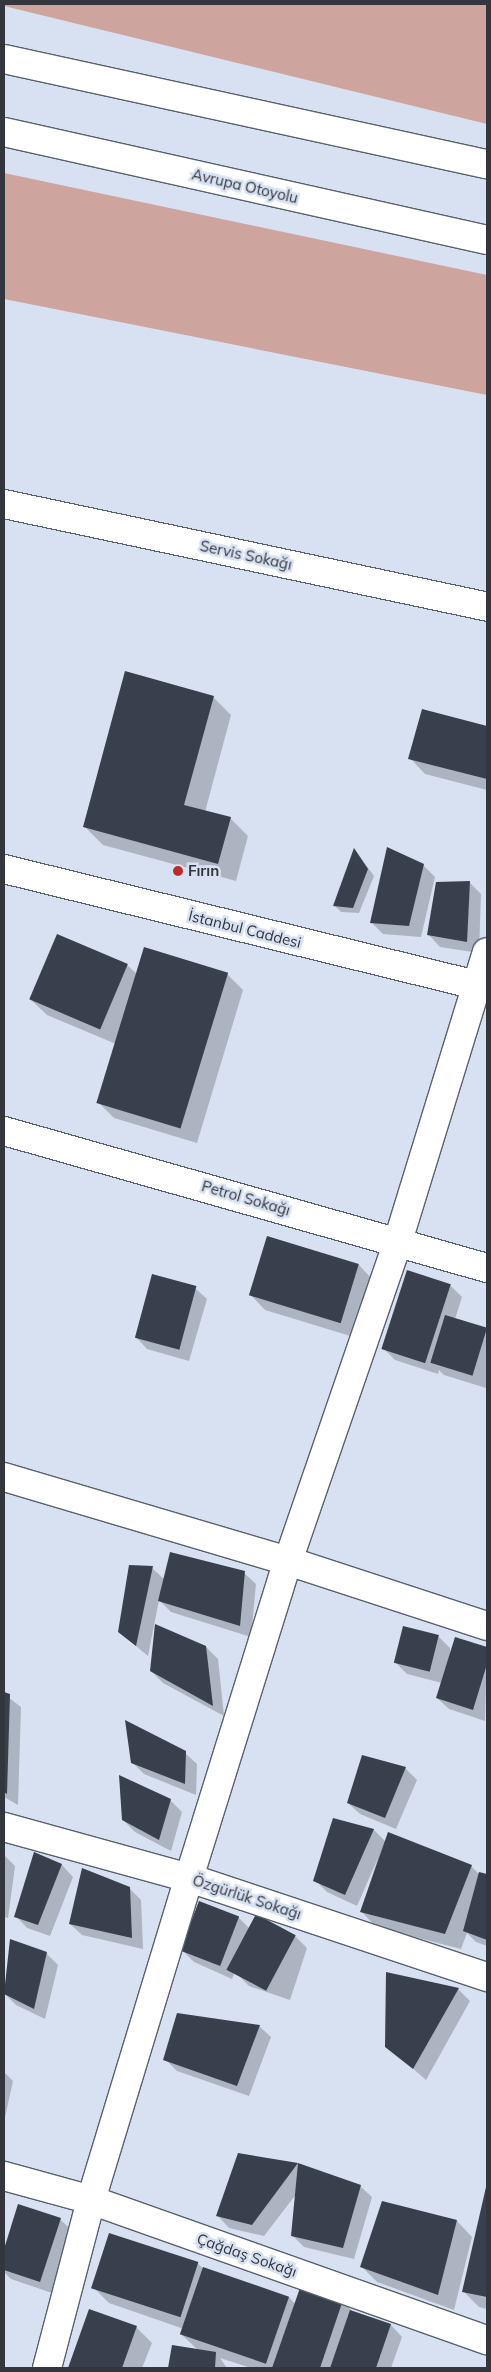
<!DOCTYPE html>
<meta charset="utf-8">
<style>
body{margin:0}
#map{position:relative;width:491px;height:2372px;overflow:hidden;background:#d8e1f2;font-family:Mulish,sans-serif}
div>[style]{position:absolute}
.green>*{inset:0;background:#cda49e}
.shadow>*{inset:0;background:#0003}
.building>*{inset:0;background:#38404d;transform-origin:0 0}
.roads{filter:drop-shadow(1px 0 #59616f) drop-shadow(-1px 0 #59616f) drop-shadow(0 1px #59616f) drop-shadow(0 -1px #59616f)}
.minor>*{height:28px;margin:-14px;padding:0 14px;transform-origin:14px;border-radius:14px;background:#fff}
.major>*{height:28px;margin:-14px;padding:0 14px;transform-origin:14px;border-radius:14px;background:#fff}
.highway>*{height:28px;margin:-14px;padding:0 14px;transform-origin:14px;border-radius:14px;background:#fff}
.dots>*{width:14px;height:14px;translate:-50% -50%;box-sizing:border-box;border:2px solid #d8e1f2;border-radius:50%}
span{translate:-50% -50%;white-space:nowrap;text-align:center;line-height:1.15;-webkit-text-stroke:5px #d8e1f2;paint-order:stroke}
.street-label{font-size:15px;color:#33373d}
.poi-label{font-size:15px;color:#33373d;font-weight:700}
.left{translate:0 -50%;text-align:left}
.frame{position:absolute;inset:0;border:5px solid #33373d;pointer-events:none}
</style>
<div id="map">
<div class="green">
<div style="clip-path:polygon(4px 4px,487px 4px,487px 124px,4px 6px)"></div>
<div style="clip-path:polygon(4px 173px,487px 275px,487px 395px,4px 299px)"></div>
</div>
<div class="shadow">
<div style="clip-path:polygon(213px 697px,231px 715px,205px 812px,230px 818px,248px 836px,236px 881px,103px 845px,85px 827px)"></div>
<div style="clip-path:polygon(423px 710px,487px 728px,487px 790px,425px 774px,410px 758px)"></div>
<div style="clip-path:polygon(355px 850px,374px 876px,359px 913px,341px 912px,335px 906px)"></div>
<div style="clip-path:polygon(423px 865px,435px 877px,421px 937px,383px 934px,371px 922px)"></div>
<div style="clip-path:polygon(470px 883px,481px 894px,479px 953px,440px 947px,429px 935px)"></div>
<div style="clip-path:polygon(127px 965px,137px 974px,227px 974px,243px 990px,197px 1143px,114px 1118px,98px 1102px,116px 1044px,47px 1015px,31px 1000px)"></div>
<div style="clip-path:polygon(267px 1237px,359px 1265px,374px 1281px,357px 1338px,265px 1310px,250px 1294px)"></div>
<div style="clip-path:polygon(450px 1285px,462px 1297px,455px 1319px,487px 1329px,486px 1388px,444px 1375px,439px 1370px,438px 1374px,395px 1360px,383px 1348px)"></div>
<div style="clip-path:polygon(195px 1288px,207px 1299px,189px 1361px,147px 1349px,136px 1337px)"></div>
<div style="clip-path:polygon(152px 1568px,165px 1580px,244px 1573px,256px 1584px,251px 1637px,171px 1612px,159px 1600px,148px 1656px,119px 1632px)"></div>
<div style="clip-path:polygon(438px 1636px,450px 1648px,450px 1658px,456px 1638px,487px 1648px,485px 1721px,449px 1709px,437px 1698px,442px 1683px,407px 1674px,395px 1662px)"></div>
<div style="clip-path:polygon(206px 1647px,218px 1659px,224px 1716px,163px 1683px,151px 1671px)"></div>
<div style="clip-path:polygon(4px 1694px,21px 1707px,18px 1805px,4px 1797px)"></div>
<div style="clip-path:polygon(185px 1753px,197px 1764px,196px 1795px,144px 1774px,132px 1762px)"></div>
<div style="clip-path:polygon(405px 1768px,417px 1780px,396px 1829px,360px 1814px,348px 1803px)"></div>
<div style="clip-path:polygon(170px 1800px,182px 1812px,171px 1851px,135px 1832px,123px 1820px)"></div>
<div style="clip-path:polygon(334px 1819px,374px 1830px,386px 1842px,471px 1866px,480px 1875px,487px 1876px,487px 1946px,476px 1942px,467px 1933px,461px 1949px,376px 1927px,361px 1911px,378px 1858px,357px 1906px,327px 1892px,315px 1880px)"></div>
<div style="clip-path:polygon(35px 1854px,62px 1865px,73px 1877px,50px 1936px,27px 1928px,16px 1916px)"></div>
<div style="clip-path:polygon(4px 1855px,15px 1866px,8px 1918px,4px 1917px)"></div>
<div style="clip-path:polygon(129px 1888px,141px 1900px,143px 1949px,82px 1935px,70px 1924px)"></div>
<div style="clip-path:polygon(238px 1917px,252px 1931px,295px 1936px,307px 1948px,290px 2000px,249px 1986px,237px 1974px,249px 1939px,232px 1979px,194px 1962px,182px 1950px)"></div>
<div style="clip-path:polygon(11px 1941px,46px 1953px,58px 1965px,45px 2019px,16px 2005px,4px 1993px)"></div>
<div style="clip-path:polygon(458px 1989px,470px 2001px,426px 2080px,387px 2046px)"></div>
<div style="clip-path:polygon(259px 2026px,271px 2037px,249px 2096px,177px 2071px,165px 2059px)"></div>
<div style="clip-path:polygon(4px 2072px,13px 2081px,4px 2122px)"></div>
<div style="clip-path:polygon(238px 2155px,298px 2164px,360px 2186px,372px 2197px,354px 2259px,304px 2247px,292px 2235px,297px 2193px,264px 2236px,229px 2228px,218px 2216px)"></div>
<div style="clip-path:polygon(487px 2189px,487px 2309px,479px 2307px,463px 2291px)"></div>
<div style="clip-path:polygon(19px 2206px,60px 2219px,72px 2231px,52px 2293px,11px 2279px,4px 2272px,4px 2253px)"></div>
<div style="clip-path:polygon(457px 2221px,472px 2237px,454px 2310px,377px 2282px,362px 2267px)"></div>
<div style="clip-path:polygon(197px 2263px,204px 2269px,289px 2297px,295px 2304px,342px 2301px,353px 2312px,391px 2325px,402px 2337px,391px 2368px,251px 2368px,220px 2358px,227px 2368px,169px 2368px,173px 2346px,198px 2350px,182px 2335px,184px 2329px,109px 2303px,94px 2288px)"></div>
<div style="clip-path:polygon(90px 2311px,136px 2327px,152px 2343px,142px 2368px,69px 2368px)"></div>
</div>
<div class="building">
<div style="clip-path:polygon(125px 671px,214px 696px,184px 805px,231px 817px,218px 864px,83px 827px)"></div>
<div style="clip-path:polygon(422px 709px,487px 726px,487px 779px,408px 759px)"></div>
<div style="clip-path:polygon(387px 847px,424px 864px,409px 926px,370px 923px)"></div>
<div style="clip-path:polygon(354px 848px,368px 869px,353px 908px,333px 906px)"></div>
<div style="clip-path:polygon(470px 881px,467px 942px,427px 935px,436px 882px)"></div>
<div style="left:57px;top:934px;width:77px;height:71px;rotate:23deg"></div>
<div style="left:144px;top:947px;width:88px;height:163px;rotate:17deg"></div>
<div style="left:267px;top:1236px;width:96px;height:62px;rotate:17deg"></div>
<div style="left:407px;top:1270px;width:46px;height:83px;rotate:18deg"></div>
<div style="left:152px;top:1274px;width:46px;height:66px;rotate:15deg"></div>
<div style="left:445px;top:1315px;width:44px;height:50px;rotate:17deg"></div>
<div style="clip-path:polygon(170px 1552px,245px 1571px,240px 1626px,158px 1601px)"></div>
<div style="clip-path:polygon(129px 1565px,153px 1566px,136px 1646px,118px 1632px)"></div>
<div style="clip-path:polygon(155px 1624px,206px 1646px,213px 1706px,150px 1671px)"></div>
<div style="left:403px;top:1626px;width:37px;height:38px;rotate:14deg"></div>
<div style="clip-path:polygon(455px 1637px,487px 1647px,487px 1664px,473px 1710px,436px 1698px)"></div>
<div style="clip-path:polygon(4px 1692px,10px 1694px,7px 1794px,4px 1792px)"></div>
<div style="clip-path:polygon(125px 1720px,186px 1751px,185px 1784px,131px 1763px)"></div>
<div style="clip-path:polygon(362px 1755px,406px 1767px,385px 1818px,347px 1803px)"></div>
<div style="clip-path:polygon(119px 1775px,171px 1799px,159px 1840px,122px 1820px)"></div>
<div style="clip-path:polygon(333px 1818px,374px 1829px,345px 1895px,313px 1881px)"></div>
<div style="clip-path:polygon(388px 1832px,472px 1865px,445px 1934px,360px 1912px)"></div>
<div style="clip-path:polygon(34px 1852px,62px 1864px,38px 1925px,14px 1917px)"></div>
<div style="clip-path:polygon(82px 1868px,130px 1887px,132px 1938px,69px 1924px)"></div>
<div style="clip-path:polygon(479px 1872px,487px 1874px,487px 1940px,463px 1931px)"></div>
<div style="left:199px;top:1901px;width:43px;height:53px;rotate:21deg"></div>
<div style="left:256px;top:1914px;width:45px;height:63px;rotate:28deg"></div>
<div style="clip-path:polygon(10px 1939px,47px 1952px,34px 2009px,4px 1994px)"></div>
<div style="clip-path:polygon(386px 1972px,459px 1988px,413px 2069px,385px 2047px)"></div>
<div style="clip-path:polygon(177px 2013px,260px 2025px,237px 2086px,163px 2060px)"></div>
<div style="clip-path:polygon(238px 2153px,298px 2163px,252px 2225px,216px 2216px)"></div>
<div style="clip-path:polygon(298px 2163px,361px 2185px,343px 2248px,291px 2236px)"></div>
<div style="clip-path:polygon(486px 2187px,487px 2187px,487px 2297px,462px 2292px)"></div>
<div style="clip-path:polygon(382px 2201px,457px 2220px,438px 2295px,360px 2267px)"></div>
<div style="clip-path:polygon(18px 2204px,61px 2218px,40px 2282px,4px 2270px,4px 2249px)"></div>
<div style="left:109px;top:2233px;width:94px;height:58px;rotate:18deg"></div>
<div style="left:203px;top:2267px;width:91px;height:71px;rotate:19deg"></div>
<div style="clip-path:polygon(301px 2285px,343px 2300px,320px 2368px,272px 2368px)"></div>
<div style="clip-path:polygon(89px 2309px,137px 2326px,122px 2368px,68px 2368px)"></div>
<div style="clip-path:polygon(350px 2310px,391px 2324px,376px 2368px,330px 2368px)"></div>
<div style="clip-path:polygon(172px 2345px,216px 2352px,215px 2368px,168px 2368px)"></div>
</div>
<div class="roads">
<div class="minor">
<div style="left:4px;top:504px;width:494px;rotate:12deg"></div>
<div style="left:4px;top:1131px;width:502px;rotate:15.84deg"></div>
<div style="left:4px;top:1477px;width:296px;rotate:16.5deg"></div>
<div style="left:288px;top:1561px;width:209px;rotate:18.1deg"></div>
<div style="left:4px;top:1827px;width:192px;rotate:15.4deg"></div>
<div style="left:189px;top:1878px;width:314px;rotate:18.4deg"></div>
<div style="left:4px;top:2176px;width:90px;rotate:15.4deg"></div>
<div style="left:91px;top:2200px;width:420px;rotate:19.5deg"></div>
<div style="left:47px;top:2368px;width:174px;rotate:-75.3deg"></div>
<div style="left:91px;top:2200px;width:337px;rotate:-73.1deg"></div>
<div style="left:189px;top:1878px;width:332px;rotate:-72.7deg"></div>
<div style="left:288px;top:1561px;width:338px;rotate:-71deg"></div>
<div style="left:398px;top:1241px;width:302px;rotate:-72.9deg"></div>
</div>
<div class="major">
<div style="left:4px;top:869px;width:497px;rotate:13.8deg"></div>
</div>
<div class="highway">
<div style="left:4px;top:59px;width:494px;rotate:12.3deg"></div>
<div style="left:4px;top:132px;width:495px;rotate:12.6deg"></div>
</div>
</div>
<div class="dots">
<div style="left:178px;top:871px;background:#bb2c29"></div>
</div>
<div class="street-label">
<span style="left:245px;top:186px;rotate:13deg">Avrupa Otoyolu</span>
<span style="left:246px;top:555px;rotate:12deg">Servis Sokağı</span>
<span style="left:245px;top:929px;rotate:14deg">İstanbul Caddesi</span>
<span style="left:246px;top:1198px;rotate:16deg">Petrol Sokağı</span>
<span style="left:247px;top:1897px;rotate:18deg">Özgürlük Sokağı</span>
<span style="left:247px;top:2255px;rotate:19deg">Çağdaş Sokağı</span>
</div>
<div class="poi-label">
<span class="left" style="left:188px;top:871px">Fırın</span>
</div>
<div class="frame"></div>
</div>
